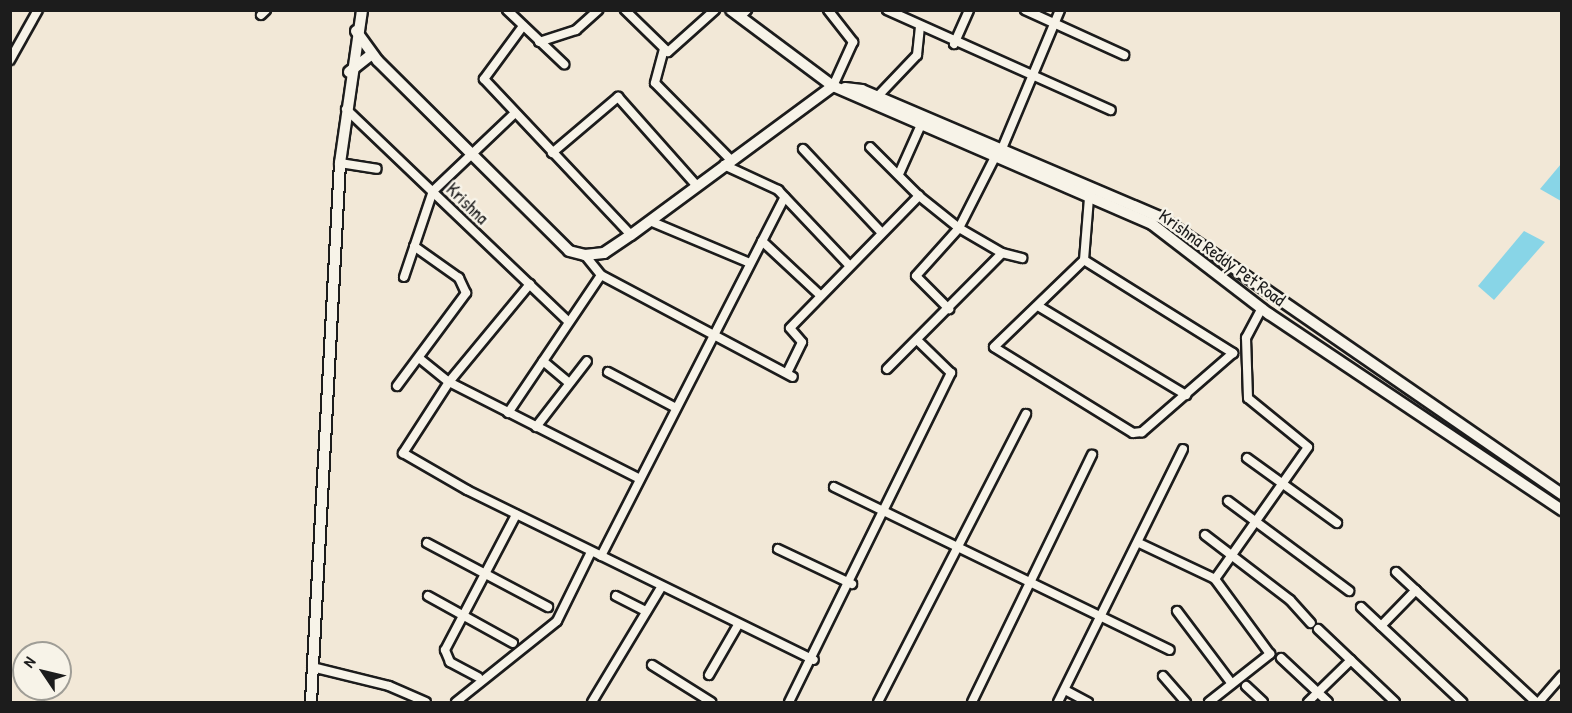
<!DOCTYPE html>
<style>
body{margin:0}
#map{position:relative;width:1572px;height:713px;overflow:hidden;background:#f2e8d7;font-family:"Patrick Hand",sans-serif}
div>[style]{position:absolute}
.water>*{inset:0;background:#88d5e7}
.roads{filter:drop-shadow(2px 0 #1c1c1c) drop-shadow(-2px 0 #1c1c1c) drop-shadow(0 2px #1c1c1c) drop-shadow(0 -2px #1c1c1c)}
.street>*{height:8px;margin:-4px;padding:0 4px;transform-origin:4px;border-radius:4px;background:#f7f3e8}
.secondary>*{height:10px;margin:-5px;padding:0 5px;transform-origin:5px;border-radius:5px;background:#f7f3e8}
span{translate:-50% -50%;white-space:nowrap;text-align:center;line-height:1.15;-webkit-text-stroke:5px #f7f3e8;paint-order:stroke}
.street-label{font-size:18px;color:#1c1c1c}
.frame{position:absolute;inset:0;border:12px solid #1c1c1c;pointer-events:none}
.north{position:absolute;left:12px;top:641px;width:60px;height:60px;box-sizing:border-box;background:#f7f3e8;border:2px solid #9f9d96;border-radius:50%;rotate:305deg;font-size:16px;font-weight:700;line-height:24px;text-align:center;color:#1c1c1c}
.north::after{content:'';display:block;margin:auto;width:21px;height:27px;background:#1c1c1c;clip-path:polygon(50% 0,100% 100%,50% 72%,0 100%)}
</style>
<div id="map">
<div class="water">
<div style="clip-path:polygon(1561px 164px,1561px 201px,1540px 189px)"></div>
<div style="clip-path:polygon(1524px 231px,1545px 242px,1494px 300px,1478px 286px)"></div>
</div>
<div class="roads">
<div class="street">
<div style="left:507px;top:10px;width:79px;rotate:43.5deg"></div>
<div style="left:625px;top:10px;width:60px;rotate:44.3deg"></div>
<div style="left:668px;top:52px;width:63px;rotate:-41.8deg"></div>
<div style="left:828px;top:10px;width:41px;rotate:52deg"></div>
<div style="left:853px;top:42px;width:48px;rotate:114.4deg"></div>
<div style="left:887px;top:10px;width:245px;rotate:24.1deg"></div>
<div style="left:1025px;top:10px;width:109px;rotate:24.4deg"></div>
<div style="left:261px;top:15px;width:7px;rotate:-45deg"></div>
<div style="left:740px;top:17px;width:10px;rotate:-45deg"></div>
<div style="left:523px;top:26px;width:66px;rotate:126.3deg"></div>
<div style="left:484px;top:79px;width:214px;rotate:46.7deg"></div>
<div style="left:539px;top:42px;width:39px;rotate:-18deg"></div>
<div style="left:576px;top:30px;width:30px;rotate:-42deg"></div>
<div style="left:954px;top:44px;width:37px;rotate:-66deg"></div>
<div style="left:664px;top:49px;width:35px;rotate:105deg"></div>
<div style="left:655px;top:83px;width:108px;rotate:45.4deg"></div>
<div style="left:10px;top:60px;width:57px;rotate:-60.8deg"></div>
<div style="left:877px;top:97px;width:58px;rotate:-46.4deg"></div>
<div style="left:917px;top:55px;width:27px;rotate:-84deg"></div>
<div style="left:346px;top:109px;width:308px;rotate:43.7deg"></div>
<div style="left:803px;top:149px;width:114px;rotate:46.8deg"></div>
<div style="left:1001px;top:151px;width:153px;rotate:-67.3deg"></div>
<div style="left:552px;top:153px;width:87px;rotate:-40.3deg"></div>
<div style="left:618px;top:97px;width:119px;rotate:48.4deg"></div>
<div style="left:340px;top:163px;width:37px;rotate:9deg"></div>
<div style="left:724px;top:165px;width:60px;rotate:24.8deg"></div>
<div style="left:778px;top:190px;width:103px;rotate:46.6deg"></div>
<div style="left:899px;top:174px;width:51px;rotate:-65.9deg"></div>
<div style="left:919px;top:196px;width:51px;rotate:38.7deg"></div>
<div style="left:959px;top:228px;width:64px;rotate:131.9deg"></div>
<div style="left:916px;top:276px;width:47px;rotate:45deg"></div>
<div style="left:650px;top:221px;width:108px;rotate:22.8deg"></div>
<div style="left:762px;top:241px;width:79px;rotate:43deg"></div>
<div style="left:1002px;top:253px;width:21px;rotate:14deg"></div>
<div style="left:1084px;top:260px;width:176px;rotate:32deg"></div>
<div style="left:1233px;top:353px;width:121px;rotate:139deg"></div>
<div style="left:1142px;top:432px;width:9px;rotate:174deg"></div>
<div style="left:1133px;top:433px;width:163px;rotate:-148.3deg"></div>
<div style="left:994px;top:347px;width:125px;rotate:-44deg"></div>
<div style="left:1084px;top:260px;width:62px;rotate:-85.4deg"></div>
<div style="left:601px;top:275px;width:217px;rotate:28deg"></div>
<div style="left:404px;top:277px;width:91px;rotate:-71.4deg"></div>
<div style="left:433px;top:191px;width:113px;rotate:-43.6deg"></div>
<div style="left:530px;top:284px;width:127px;rotate:129.6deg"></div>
<div style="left:449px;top:382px;width:85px;rotate:122.9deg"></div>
<div style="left:403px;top:453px;width:74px;rotate:30deg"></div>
<div style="left:467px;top:490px;width:386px;rotate:26.1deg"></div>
<div style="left:1038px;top:306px;width:173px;rotate:31deg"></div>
<div style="left:419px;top:358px;width:38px;rotate:39deg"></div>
<div style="left:449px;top:382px;width:214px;rotate:26.9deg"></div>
<div style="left:543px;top:361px;width:34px;rotate:40deg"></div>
<div style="left:887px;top:369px;width:163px;rotate:-45.2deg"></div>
<div style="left:1002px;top:253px;width:50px;rotate:-149.8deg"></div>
<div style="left:959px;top:228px;width:77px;rotate:-63.1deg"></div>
<div style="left:608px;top:372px;width:77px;rotate:27.9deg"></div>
<div style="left:787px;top:373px;width:34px;rotate:-64deg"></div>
<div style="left:802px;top:342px;width:18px;rotate:-131deg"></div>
<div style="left:790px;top:328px;width:185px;rotate:-45.7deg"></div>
<div style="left:919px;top:196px;width:69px;rotate:-135deg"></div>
<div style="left:397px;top:386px;width:116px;rotate:-53.4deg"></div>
<div style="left:466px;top:293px;width:17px;rotate:-115deg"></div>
<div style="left:459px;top:278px;width:55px;rotate:-144.6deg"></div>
<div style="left:508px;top:413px;width:166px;rotate:-56deg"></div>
<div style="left:601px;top:275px;width:26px;rotate:-129deg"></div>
<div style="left:536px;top:427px;width:83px;rotate:-52.3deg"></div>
<div style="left:1247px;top:458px;width:111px;rotate:35.8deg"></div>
<div style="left:834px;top:487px;width:373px;rotate:25.9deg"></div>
<div style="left:1228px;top:501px;width:151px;rotate:36.6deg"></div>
<div style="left:1205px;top:535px;width:107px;rotate:37.4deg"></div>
<div style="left:1290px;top:600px;width:31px;rotate:48deg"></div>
<div style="left:427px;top:543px;width:137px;rotate:27.9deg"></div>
<div style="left:1139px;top:543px;width:84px;rotate:25.3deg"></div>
<div style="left:778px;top:549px;width:82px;rotate:25.3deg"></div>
<div style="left:601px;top:556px;width:403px;rotate:-62.9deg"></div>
<div style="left:1396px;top:572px;width:191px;rotate:42.9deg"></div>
<div style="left:428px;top:596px;width:97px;rotate:28.9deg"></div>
<div style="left:616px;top:596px;width:34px;rotate:27deg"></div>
<div style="left:1361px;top:607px;width:139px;rotate:43.2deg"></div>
<div style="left:1177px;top:611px;width:91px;rotate:53deg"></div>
<div style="left:1381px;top:626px;width:50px;rotate:-45.8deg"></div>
<div style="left:1318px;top:629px;width:106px;rotate:43.5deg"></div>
<div style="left:1281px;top:658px;width:64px;rotate:43.1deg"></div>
<div style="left:652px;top:665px;width:70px;rotate:32.1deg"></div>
<div style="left:312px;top:667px;width:79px;rotate:13.9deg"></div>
<div style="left:389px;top:686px;width:40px;rotate:23.4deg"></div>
<div style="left:709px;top:675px;width:58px;rotate:-59.9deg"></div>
<div style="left:1163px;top:676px;width:35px;rotate:49deg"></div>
<div style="left:478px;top:677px;width:32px;rotate:-152deg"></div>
<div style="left:450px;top:662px;width:13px;rotate:-113deg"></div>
<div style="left:445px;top:650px;width:153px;rotate:-62.3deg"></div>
<div style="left:1246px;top:686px;width:23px;rotate:43deg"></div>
<div style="left:1065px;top:690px;width:26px;rotate:28deg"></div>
<div style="left:456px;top:702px;width:129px;rotate:-38.7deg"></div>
<div style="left:557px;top:621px;width:77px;rotate:-63.8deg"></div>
<div style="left:592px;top:702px;width:135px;rotate:-58.9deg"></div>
<div style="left:789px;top:702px;width:367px;rotate:-63.8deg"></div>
<div style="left:951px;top:373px;width:46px;rotate:-135.9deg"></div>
<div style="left:878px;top:702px;width:324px;rotate:-62.8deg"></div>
<div style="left:972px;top:702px;width:275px;rotate:-64.1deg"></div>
<div style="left:1058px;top:702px;width:282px;rotate:-63.7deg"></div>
<div style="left:1209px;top:702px;width:78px;rotate:-38.2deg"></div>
<div style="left:1270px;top:654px;width:93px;rotate:-126.3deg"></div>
<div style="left:1215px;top:579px;width:161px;rotate:-54.8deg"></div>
<div style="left:1308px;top:447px;width:77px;rotate:-140.8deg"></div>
<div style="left:1248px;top:398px;width:60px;rotate:-91.9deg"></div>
<div style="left:1246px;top:338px;width:34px;rotate:-62deg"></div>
<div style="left:1308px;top:702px;width:60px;rotate:-44.3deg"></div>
<div style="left:1539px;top:702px;width:35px;rotate:-49deg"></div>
</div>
<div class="secondary">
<div style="left:731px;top:10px;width:127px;rotate:36.7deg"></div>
<div style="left:833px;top:86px;width:348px;rotate:23.4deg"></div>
<div style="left:1152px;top:224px;width:148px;rotate:37.6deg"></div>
<div style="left:1269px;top:314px;width:353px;rotate:33.8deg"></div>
<div style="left:356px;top:31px;width:37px;rotate:54deg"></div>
<div style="left:378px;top:61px;width:269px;rotate:44.8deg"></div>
<div style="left:569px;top:251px;width:16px;rotate:14deg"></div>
<div style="left:585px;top:255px;width:19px;rotate:-6deg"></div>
<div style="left:604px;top:253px;width:32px;rotate:-34deg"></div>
<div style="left:631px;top:235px;width:251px;rotate:-36.4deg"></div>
<div style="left:349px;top:72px;width:29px;rotate:-38deg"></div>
<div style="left:845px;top:88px;width:17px;rotate:7deg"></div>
<div style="left:862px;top:90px;width:324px;rotate:23.1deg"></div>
<div style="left:1160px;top:217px;width:488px;rotate:34.6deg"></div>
<div style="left:311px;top:702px;width:540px;rotate:-86.92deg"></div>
<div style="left:340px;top:163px;width:155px;rotate:-81.8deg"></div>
</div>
</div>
<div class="street-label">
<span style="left:467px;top:204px;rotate:44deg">Krishna</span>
<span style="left:1222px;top:258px;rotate:36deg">Krishna Reddy Pet Road</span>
</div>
<div class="frame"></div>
<div class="north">N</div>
</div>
